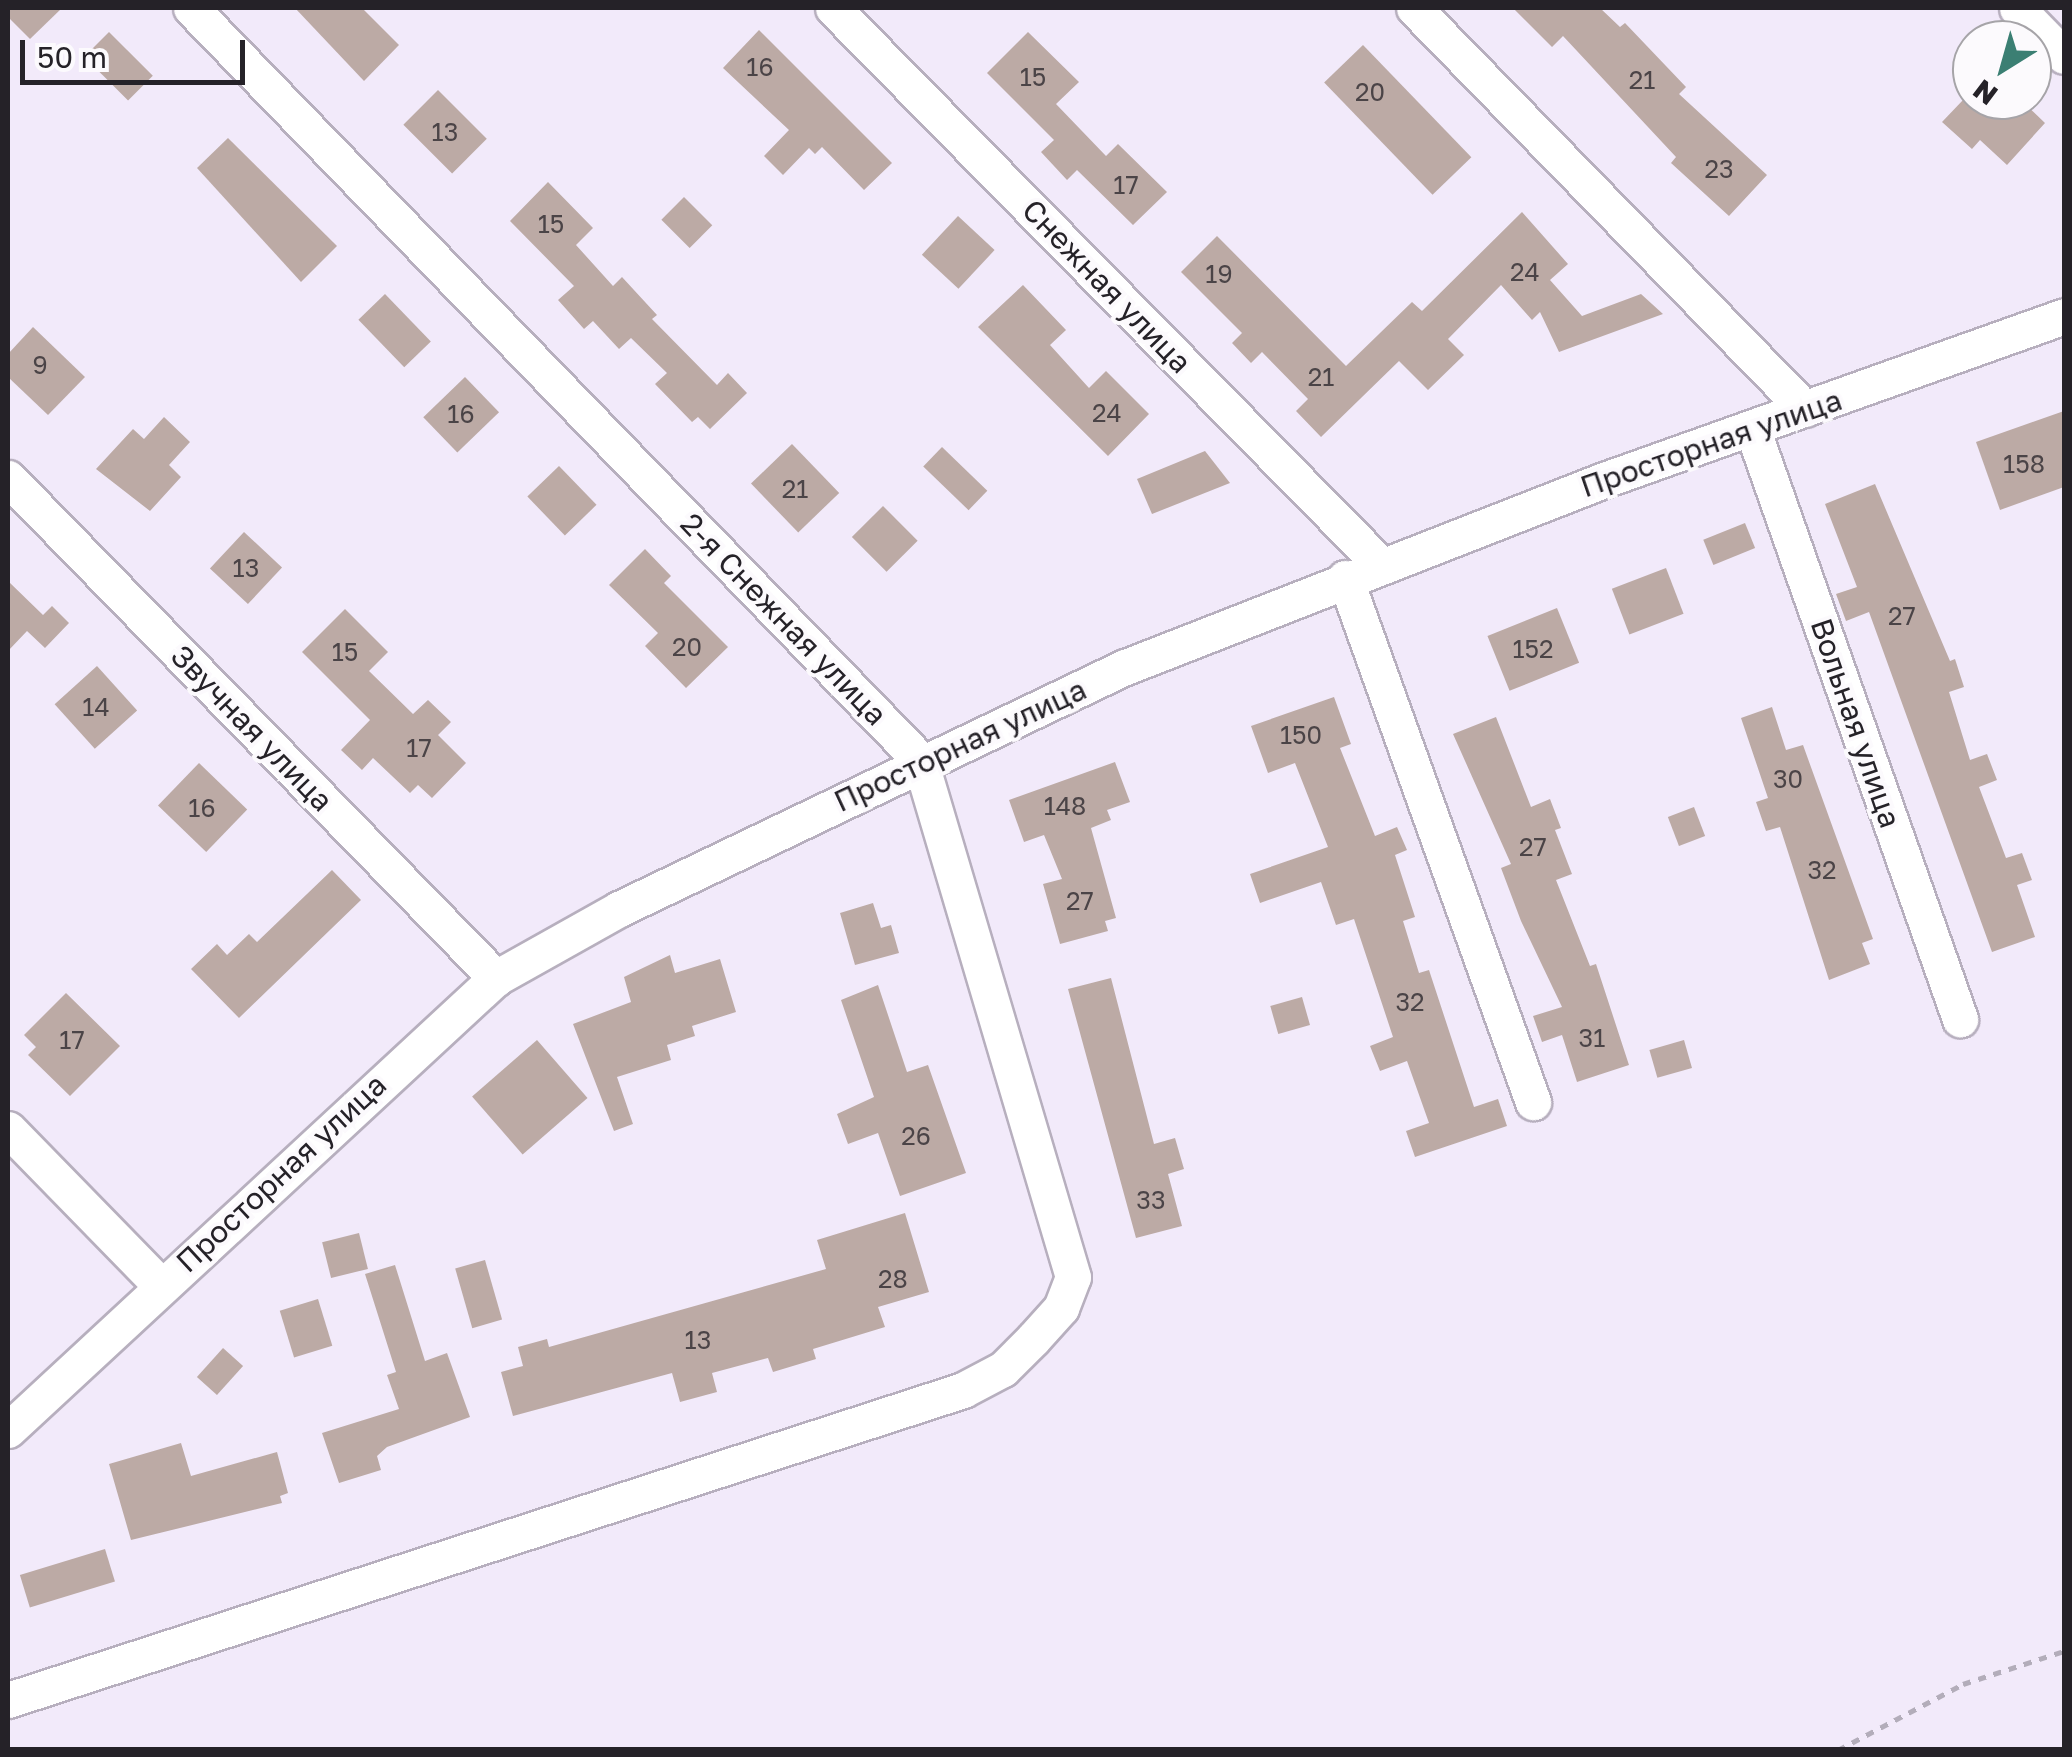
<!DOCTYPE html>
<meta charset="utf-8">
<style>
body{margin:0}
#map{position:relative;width:2072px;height:1757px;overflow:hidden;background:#f2eafa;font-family:"Golos Text",sans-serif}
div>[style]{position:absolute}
.building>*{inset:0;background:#bcaaa5;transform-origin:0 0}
.path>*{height:5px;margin-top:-2.5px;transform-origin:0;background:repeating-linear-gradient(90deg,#b3adba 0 8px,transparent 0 16px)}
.roads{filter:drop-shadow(2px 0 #b7afbe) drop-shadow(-2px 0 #b7afbe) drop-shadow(0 2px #b7afbe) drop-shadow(0 -2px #b7afbe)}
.minor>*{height:35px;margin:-17.5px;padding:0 17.5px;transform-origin:17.5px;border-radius:17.5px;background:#fff}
span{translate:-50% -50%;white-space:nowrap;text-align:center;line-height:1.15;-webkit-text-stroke:8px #fcfafd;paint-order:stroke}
.number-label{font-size:25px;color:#4b4447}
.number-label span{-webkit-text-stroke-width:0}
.street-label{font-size:30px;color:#252228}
.frame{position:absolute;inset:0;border:10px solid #252228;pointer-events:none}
.north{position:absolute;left:1952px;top:20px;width:100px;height:100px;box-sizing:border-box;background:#fcfafd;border:2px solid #a6a4a8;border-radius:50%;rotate:217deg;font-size:28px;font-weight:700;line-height:40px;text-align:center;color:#252228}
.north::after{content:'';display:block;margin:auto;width:35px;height:45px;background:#3b7f73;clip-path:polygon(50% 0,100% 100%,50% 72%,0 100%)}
.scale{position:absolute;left:20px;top:40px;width:225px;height:45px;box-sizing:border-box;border:5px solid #252228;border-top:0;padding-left:12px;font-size:30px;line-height:35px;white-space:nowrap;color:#252228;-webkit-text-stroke:8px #fcfafd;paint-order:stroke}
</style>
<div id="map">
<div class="building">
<div style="clip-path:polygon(8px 8px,62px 8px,30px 39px,8px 17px)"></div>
<div style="clip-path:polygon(295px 8px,362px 8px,399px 45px,364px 81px)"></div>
<div style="clip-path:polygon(1513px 8px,1600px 8px,1620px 27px,1625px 23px,1686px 87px,1679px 94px,1767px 175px,1729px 216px,1671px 163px,1676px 157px,1563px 36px,1552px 47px)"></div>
<div style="clip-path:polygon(759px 30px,892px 163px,864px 190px,822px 147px,815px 154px,809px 148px,783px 175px,764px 156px,789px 130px,723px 68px)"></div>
<div style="left:109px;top:32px;width:62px;height:35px;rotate:45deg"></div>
<div style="clip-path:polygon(1028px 32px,1079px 82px,1056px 104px,1106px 156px,1118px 144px,1167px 192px,1133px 225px,1077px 170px,1067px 180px,1041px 152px,1054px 140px,987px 73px)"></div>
<div style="left:1363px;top:45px;width:156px;height:54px;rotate:46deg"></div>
<div style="left:438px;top:90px;width:69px;height:49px;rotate:45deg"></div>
<div style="clip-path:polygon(1963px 100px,2021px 100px,2045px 123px,2007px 165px,1980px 140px,1972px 149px,1942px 122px)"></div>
<div style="clip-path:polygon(228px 138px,337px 246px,301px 282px,197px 168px)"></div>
<div style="clip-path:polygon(548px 182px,593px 228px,576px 245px,613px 286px,622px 277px,657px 315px,652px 319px,717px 385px,728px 373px,747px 393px,710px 429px,698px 417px,692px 422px,655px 384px,667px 373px,631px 338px,619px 349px,593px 321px,584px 329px,558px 300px,574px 286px,510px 221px)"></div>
<div style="left:684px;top:197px;width:40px;height:32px;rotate:45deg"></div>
<div style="clip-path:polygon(1522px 212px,1568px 264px,1550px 280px,1582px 316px,1641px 294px,1663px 314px,1559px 352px,1540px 312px,1532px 320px,1501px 285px,1448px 339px,1464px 355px,1428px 390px,1399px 361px,1321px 437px,1296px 411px,1308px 399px,1262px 352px,1251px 363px,1232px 343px,1242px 333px,1181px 272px,1217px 236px,1346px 366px,1412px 302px,1422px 311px)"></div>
<div style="left:958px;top:216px;width:50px;height:53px;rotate:43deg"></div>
<div style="clip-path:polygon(1023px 285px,1066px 330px,1050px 345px,1089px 388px,1106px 371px,1149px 414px,1108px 456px,978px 327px)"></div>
<div style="left:385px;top:294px;width:66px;height:37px;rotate:46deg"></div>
<div style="clip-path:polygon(33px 327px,85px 377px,48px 415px,8px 377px,8px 354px)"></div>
<div style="left:465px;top:377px;width:49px;height:58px;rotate:46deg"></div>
<div style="clip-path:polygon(2064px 411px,2064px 487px,2000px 510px,1976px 442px)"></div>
<div style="clip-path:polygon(164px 417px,190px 442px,169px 465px,181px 477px,150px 511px,96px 469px,133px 429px,144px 439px)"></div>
<div style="left:792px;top:444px;width:68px;height:57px;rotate:46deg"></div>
<div style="left:942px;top:447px;width:63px;height:27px;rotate:44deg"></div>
<div style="clip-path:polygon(1205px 451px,1230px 483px,1152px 514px,1137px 479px)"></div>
<div style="left:559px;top:466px;width:54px;height:44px;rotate:46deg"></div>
<div style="clip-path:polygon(1875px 484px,1950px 661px,1955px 659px,1964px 687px,1949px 692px,1970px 760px,1987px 754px,1997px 780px,1979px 787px,2006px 858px,2022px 853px,2032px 880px,2017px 885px,2035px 937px,1992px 952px,1869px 612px,1846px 621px,1836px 594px,1857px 587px,1825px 504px)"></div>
<div style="left:883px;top:506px;width:49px;height:44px;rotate:45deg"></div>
<div style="left:1745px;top:523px;width:27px;height:45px;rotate:68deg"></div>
<div style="left:244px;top:532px;width:52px;height:50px;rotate:43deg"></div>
<div style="clip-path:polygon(645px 549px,671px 576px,664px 583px,728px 647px,686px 688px,645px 646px,658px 633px,609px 585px)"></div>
<div style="left:1666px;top:568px;width:49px;height:58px;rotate:69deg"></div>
<div style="clip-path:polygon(8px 581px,43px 615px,52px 606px,69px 623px,45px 648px,27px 631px,8px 651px)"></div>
<div style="left:1557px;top:608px;width:59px;height:75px;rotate:68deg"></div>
<div style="clip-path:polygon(345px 609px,388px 652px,369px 671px,413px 714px,428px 700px,451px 722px,438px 735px,466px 763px,432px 798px,418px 785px,410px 793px,373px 758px,362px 770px,341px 750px,370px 720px,302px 652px)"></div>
<div style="left:97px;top:666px;width:60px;height:57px;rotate:48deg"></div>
<div style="clip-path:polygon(1334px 697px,1351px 744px,1340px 748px,1375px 836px,1397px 827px,1407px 850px,1395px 855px,1415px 917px,1403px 921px,1419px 973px,1429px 970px,1474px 1107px,1498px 1099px,1507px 1126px,1415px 1157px,1406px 1131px,1429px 1123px,1407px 1061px,1380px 1071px,1370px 1046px,1393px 1037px,1354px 919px,1336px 925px,1321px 882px,1260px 903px,1250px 874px,1328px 847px,1295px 763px,1268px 773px,1251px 726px)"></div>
<div style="clip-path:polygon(1772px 707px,1786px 750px,1803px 745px,1873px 939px,1862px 943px,1870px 964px,1829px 980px,1780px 827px,1766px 831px,1756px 802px,1768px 798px,1741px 718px)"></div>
<div style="clip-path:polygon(1496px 717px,1531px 807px,1550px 799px,1561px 828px,1555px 830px,1572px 874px,1556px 880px,1590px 966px,1596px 964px,1629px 1065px,1577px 1082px,1562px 1035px,1542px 1042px,1533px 1016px,1562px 1007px,1521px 921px,1501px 868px,1511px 864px,1453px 734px)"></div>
<div style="clip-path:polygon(1115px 762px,1130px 802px,1107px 810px,1111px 820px,1091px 828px,1116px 918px,1105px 921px,1108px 931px,1060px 944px,1043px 884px,1062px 879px,1044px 835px,1024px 842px,1009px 800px)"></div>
<div style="left:199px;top:763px;width:67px;height:59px;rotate:44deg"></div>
<div style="left:1694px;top:807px;width:31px;height:28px;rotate:69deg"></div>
<div style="clip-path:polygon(332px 870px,361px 900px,239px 1018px,191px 969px,217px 944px,227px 955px,249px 934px,257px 942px)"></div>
<div style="clip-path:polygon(873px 903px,881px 928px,891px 925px,899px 953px,855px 965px,840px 913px)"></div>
<div style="clip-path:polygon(670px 955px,675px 973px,720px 959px,736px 1012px,692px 1026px,695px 1036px,667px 1045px,671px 1060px,617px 1077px,633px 1124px,614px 1131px,573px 1024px,631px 1002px,624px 977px)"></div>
<div style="clip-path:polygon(1111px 978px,1154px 1144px,1175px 1138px,1184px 1169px,1168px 1174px,1182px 1226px,1136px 1238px,1068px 989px)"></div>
<div style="clip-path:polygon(878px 985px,907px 1072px,928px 1065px,966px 1173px,900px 1196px,878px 1133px,848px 1144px,837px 1114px,874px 1097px,841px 1000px)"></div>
<div style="clip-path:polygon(66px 993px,120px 1046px,70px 1096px,28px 1055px,36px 1047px,24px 1035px)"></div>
<div style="left:1302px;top:997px;width:29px;height:33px;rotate:74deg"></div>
<div style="left:537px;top:1040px;width:77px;height:86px;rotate:49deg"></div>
<div style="left:1684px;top:1040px;width:29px;height:36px;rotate:74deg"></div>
<div style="clip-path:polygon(905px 1213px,929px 1292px,878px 1307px,885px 1327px,813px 1349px,816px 1359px,773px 1372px,768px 1358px,712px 1373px,717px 1392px,680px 1402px,672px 1373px,513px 1416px,501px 1372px,523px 1366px,518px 1347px,547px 1339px,549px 1347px,826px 1269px,817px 1240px)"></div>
<div style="left:359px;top:1233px;width:37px;height:38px;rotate:76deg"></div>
<div style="left:485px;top:1260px;width:62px;height:31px;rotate:74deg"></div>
<div style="clip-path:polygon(395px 1265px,425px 1361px,447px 1353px,470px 1417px,387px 1447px,377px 1456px,381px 1470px,339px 1483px,322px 1433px,399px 1409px,387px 1375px,396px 1372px,365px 1274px)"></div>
<div style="left:318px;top:1299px;width:49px;height:40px;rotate:73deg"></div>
<div style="left:223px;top:1348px;width:27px;height:39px;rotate:42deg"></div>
<div style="clip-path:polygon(181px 1443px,191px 1476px,277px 1452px,288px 1493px,280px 1496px,282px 1503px,131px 1540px,109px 1464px)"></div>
<div style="left:105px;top:1549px;width:34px;height:89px;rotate:73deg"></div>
</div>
<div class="path">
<div style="left:1838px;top:1750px;width:141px;rotate:-27.8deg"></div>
<div style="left:1963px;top:1684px;width:106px;rotate:-18.1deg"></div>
</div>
<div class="roads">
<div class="minor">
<div style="left:833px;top:8px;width:780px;rotate:45.47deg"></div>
<div style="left:1414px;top:8px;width:560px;rotate:45.72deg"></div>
<div style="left:2017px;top:8px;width:67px;rotate:45.6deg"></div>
<div style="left:1752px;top:428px;width:627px;rotate:70.61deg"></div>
<div style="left:8px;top:478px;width:699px;rotate:45.7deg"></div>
<div style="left:1345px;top:578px;width:557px;rotate:70.26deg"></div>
<div style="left:8px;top:1129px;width:219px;rotate:45.7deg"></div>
<div style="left:8px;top:1430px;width:665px;rotate:-42.81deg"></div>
<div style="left:496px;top:978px;width:141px;rotate:-29.3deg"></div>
<div style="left:619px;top:909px;width:559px;rotate:-25.56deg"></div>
<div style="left:1123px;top:668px;width:516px;rotate:-21.35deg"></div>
<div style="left:1604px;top:480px;width:488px;rotate:-19.6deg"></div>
<div style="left:8px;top:1700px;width:1004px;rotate:-17.98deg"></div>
<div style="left:963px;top:1390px;width:45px;rotate:-27.7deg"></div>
<div style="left:1003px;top:1369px;width:42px;rotate:-45deg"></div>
<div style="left:1033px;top:1339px;width:42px;rotate:-47.9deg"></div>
<div style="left:1061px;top:1308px;width:33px;rotate:-69deg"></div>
<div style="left:1073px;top:1277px;width:539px;rotate:-106.49deg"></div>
<div style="left:920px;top:760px;width:1047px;rotate:-134.11deg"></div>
</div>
</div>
<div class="number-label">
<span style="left:760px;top:67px">16</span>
<span style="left:1033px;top:77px">15</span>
<span style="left:1642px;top:80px">21</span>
<span style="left:1370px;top:92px">20</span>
<span style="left:445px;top:132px">13</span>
<span style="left:1719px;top:169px">23</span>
<span style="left:1126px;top:185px">17</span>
<span style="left:551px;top:224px">15</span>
<span style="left:1525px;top:272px">24</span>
<span style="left:1219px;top:274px">19</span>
<span style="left:40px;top:365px">9</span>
<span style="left:1321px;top:377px">21</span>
<span style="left:1107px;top:413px">24</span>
<span style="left:461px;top:414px">16</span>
<span style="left:2024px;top:464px">158</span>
<span style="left:795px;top:489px">21</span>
<span style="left:246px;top:568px">13</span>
<span style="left:1902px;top:616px">27</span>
<span style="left:687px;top:647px">20</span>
<span style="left:1533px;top:649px">152</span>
<span style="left:345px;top:652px">15</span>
<span style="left:96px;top:707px">14</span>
<span style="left:1301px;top:735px">150</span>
<span style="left:419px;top:748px">17</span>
<span style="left:1788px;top:779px">30</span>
<span style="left:1065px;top:806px">148</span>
<span style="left:202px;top:808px">16</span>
<span style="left:1533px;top:847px">27</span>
<span style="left:1822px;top:870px">32</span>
<span style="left:1080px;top:901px">27</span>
<span style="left:1410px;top:1002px">32</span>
<span style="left:1592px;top:1038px">31</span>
<span style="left:72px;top:1040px">17</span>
<span style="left:916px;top:1136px">26</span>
<span style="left:1151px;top:1200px">33</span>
<span style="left:893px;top:1279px">28</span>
<span style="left:698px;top:1340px">13</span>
</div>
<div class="street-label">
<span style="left:1107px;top:286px;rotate:46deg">Снежная улица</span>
<span style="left:1711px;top:443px;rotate:-19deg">Просторная улица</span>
<span style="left:784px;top:619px;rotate:46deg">2-я Снежная улица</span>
<span style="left:1856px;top:723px;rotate:71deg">Вольная улица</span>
<span style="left:252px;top:728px;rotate:46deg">Звучная улица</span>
<span style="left:960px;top:745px;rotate:-25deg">Просторная улица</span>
<span style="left:281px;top:1173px;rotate:-43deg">Просторная улица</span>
</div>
<div class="frame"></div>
<div class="north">N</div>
<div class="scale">50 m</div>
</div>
